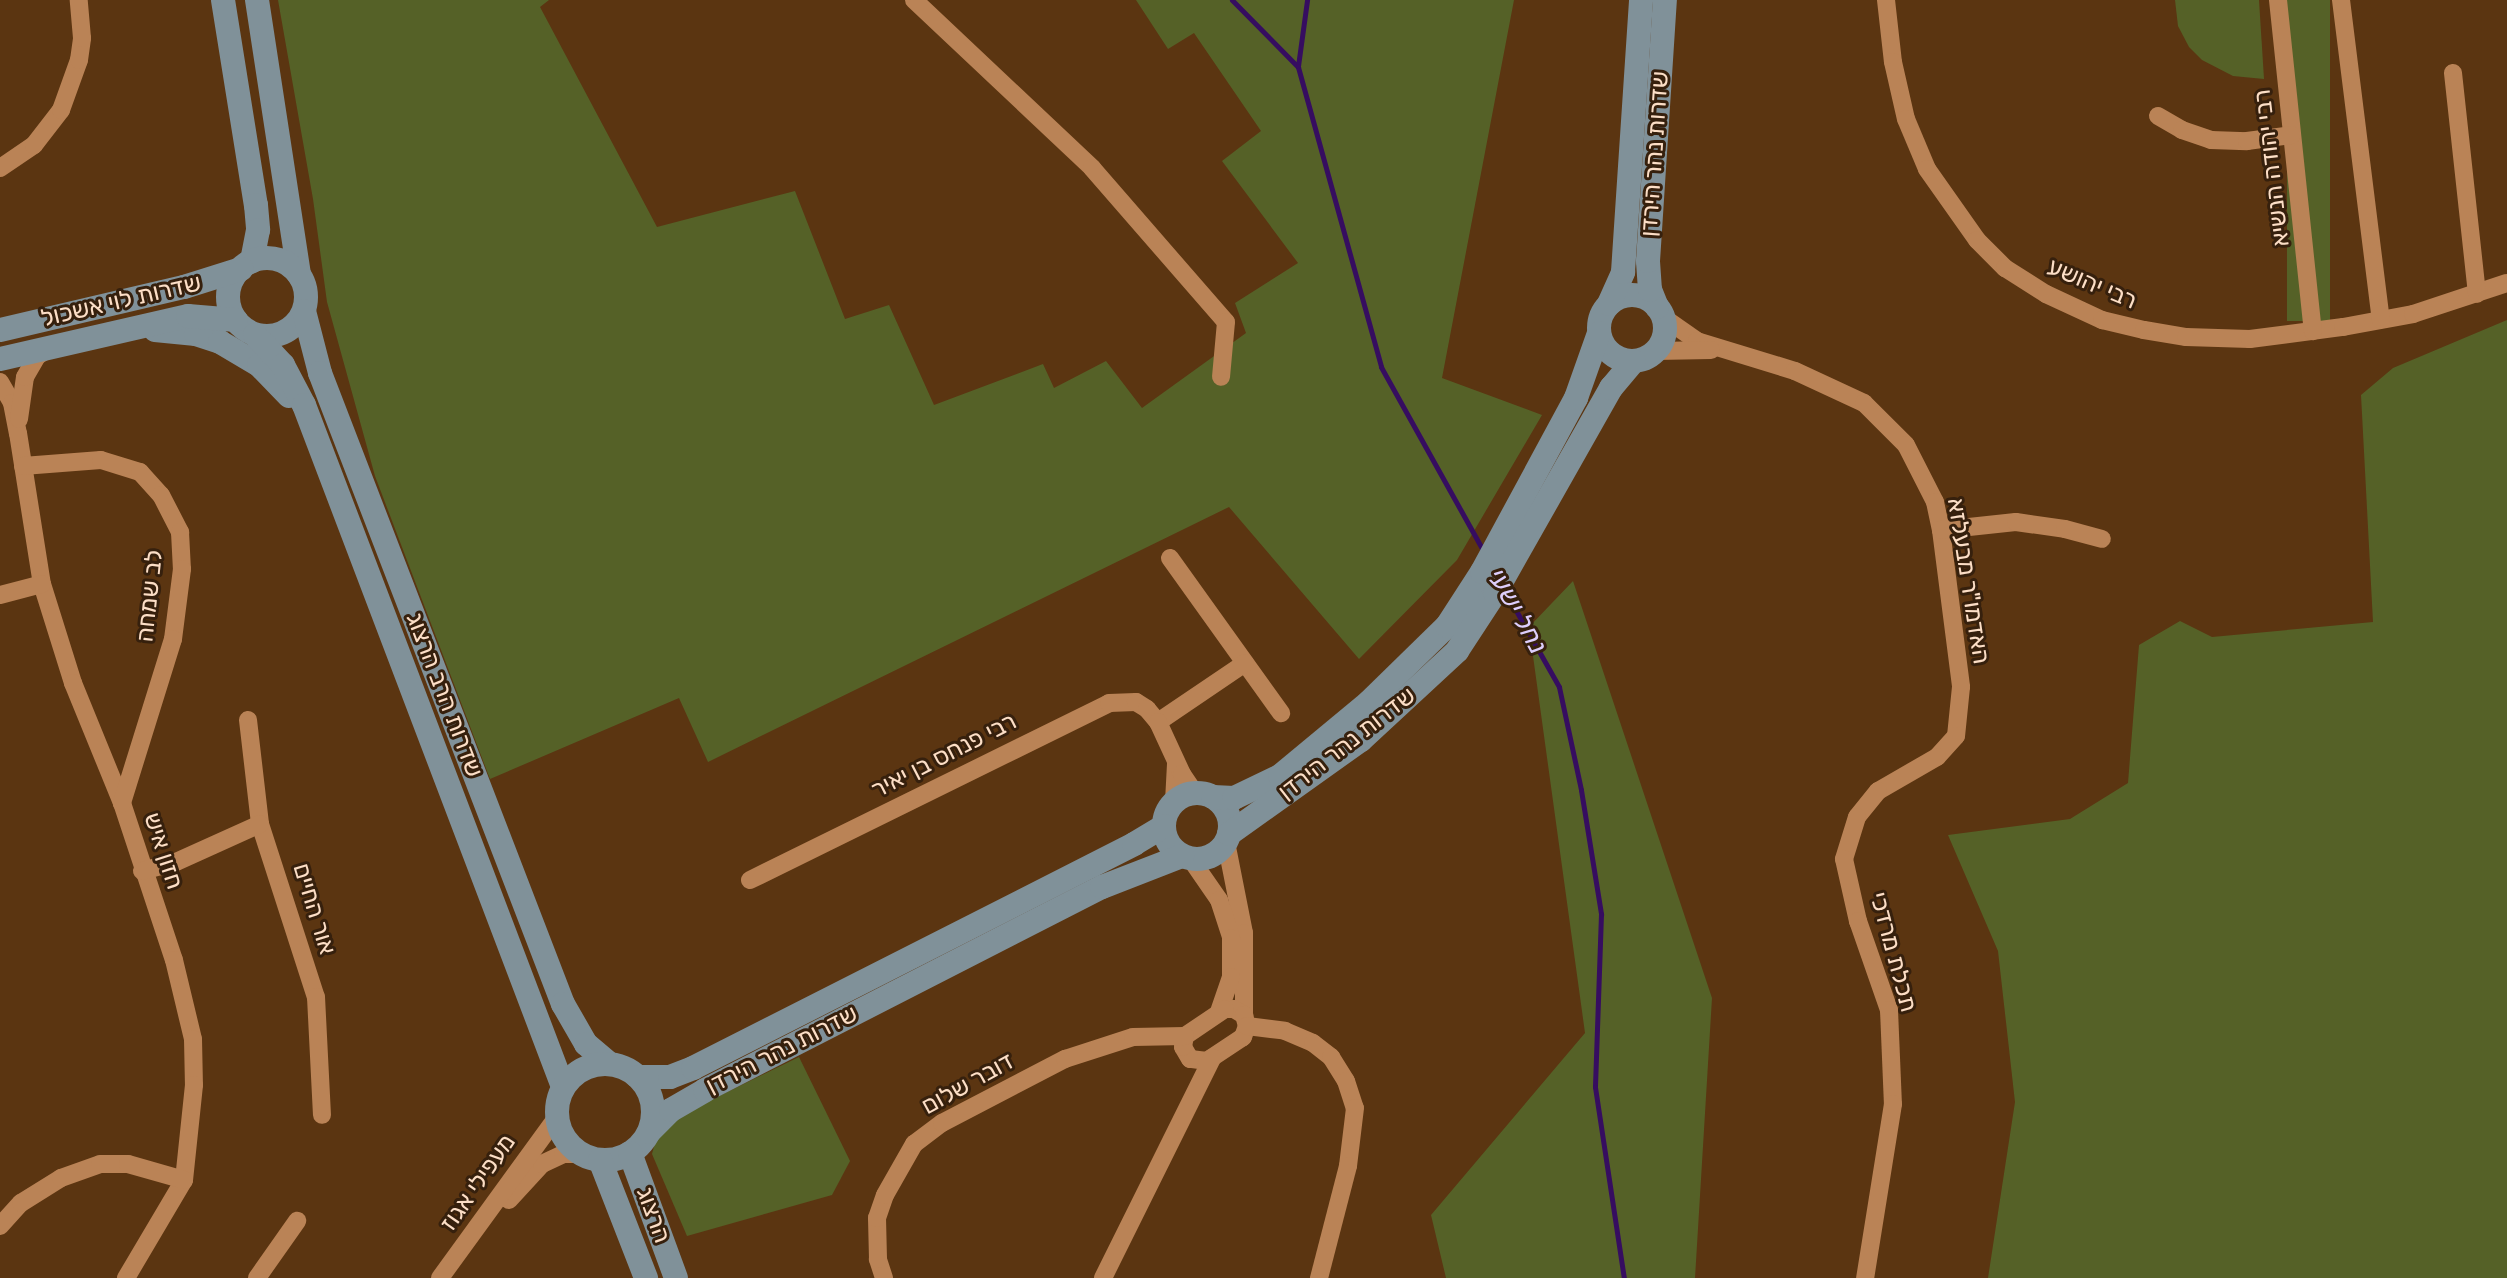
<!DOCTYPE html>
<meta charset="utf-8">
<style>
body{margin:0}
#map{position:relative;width:2507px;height:1278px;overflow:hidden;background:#5b3511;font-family:Rubik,"Noto Sans Hebrew",sans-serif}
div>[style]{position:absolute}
.green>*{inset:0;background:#556127;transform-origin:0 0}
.stream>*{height:5px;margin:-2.5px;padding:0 2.5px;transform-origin:2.5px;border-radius:2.5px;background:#360d60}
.minor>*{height:18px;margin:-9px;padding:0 9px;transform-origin:9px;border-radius:9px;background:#ba8356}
.major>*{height:24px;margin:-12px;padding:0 12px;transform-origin:12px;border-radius:12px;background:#809199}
.major>.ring{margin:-12px;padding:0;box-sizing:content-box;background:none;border:24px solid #809199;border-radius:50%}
span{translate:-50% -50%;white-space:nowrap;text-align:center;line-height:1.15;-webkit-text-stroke:6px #36200d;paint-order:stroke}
.street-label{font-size:24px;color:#fcdec6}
.water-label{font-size:26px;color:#ddcefc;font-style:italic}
</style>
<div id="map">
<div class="green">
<div style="clip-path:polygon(278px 0,549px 0,540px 7px,657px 227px,795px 191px,845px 319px,889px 305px,934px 405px,1043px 364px,1054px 388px,1106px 361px,1142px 408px,1246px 333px,1235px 303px,1298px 263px,1222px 161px,1261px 131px,1194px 33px,1168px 49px,1136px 0,1514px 0,1442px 378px,1542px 415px,1457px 560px,1359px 659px,1229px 507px,708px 762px,679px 698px,490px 779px,375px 476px,327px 302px,313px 199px)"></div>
<div style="clip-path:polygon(2175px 0,2259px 0,2264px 79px,2233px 76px,2202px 60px,2189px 47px,2178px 26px)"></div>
<div style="left:2287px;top:0;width:43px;height:321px"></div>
<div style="clip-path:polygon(2507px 320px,2507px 1278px,1988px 1278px,2015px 1102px,1998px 951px,1948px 835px,2070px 819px,2128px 783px,2139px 645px,2180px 621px,2212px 637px,2373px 622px,2361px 395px,2393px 368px)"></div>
<div style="clip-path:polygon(1573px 581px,1712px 998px,1695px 1278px,1446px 1278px,1431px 1215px,1585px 1033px,1529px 627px)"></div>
<div style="clip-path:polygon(799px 1057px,850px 1161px,832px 1195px,687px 1236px,652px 1154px,657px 1135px,676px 1117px)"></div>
</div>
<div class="stream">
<div style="left:1232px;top:0;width:94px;rotate:45.4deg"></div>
<div style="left:1298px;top:67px;width:311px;rotate:74.5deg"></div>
<div style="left:1381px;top:367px;width:214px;rotate:60.9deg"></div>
<div style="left:1298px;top:66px;width:67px;rotate:-82.2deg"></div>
<div style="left:1505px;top:591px;width:110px;rotate:60.6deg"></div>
<div style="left:1559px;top:687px;width:105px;rotate:77.9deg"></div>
<div style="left:1581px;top:790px;width:126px;rotate:80.8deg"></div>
<div style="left:1601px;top:914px;width:173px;rotate:92deg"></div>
<div style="left:1595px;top:1087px;width:193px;rotate:81.4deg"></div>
</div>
<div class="minor">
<div style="left:914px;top:0;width:245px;rotate:43.3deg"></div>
<div style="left:1092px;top:168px;width:204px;rotate:49deg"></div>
<div style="left:1226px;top:322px;width:55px;rotate:95.2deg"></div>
<div style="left:1886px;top:0;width:62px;rotate:83.6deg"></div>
<div style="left:1893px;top:62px;width:58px;rotate:77.2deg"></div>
<div style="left:1906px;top:119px;width:54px;rotate:67.2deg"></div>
<div style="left:1927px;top:169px;width:87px;rotate:54.8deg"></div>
<div style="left:1977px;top:240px;width:40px;rotate:45deg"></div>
<div style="left:2005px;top:268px;width:49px;rotate:32.4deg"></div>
<div style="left:2046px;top:294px;width:62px;rotate:24.9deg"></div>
<div style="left:2102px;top:320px;width:43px;rotate:13.4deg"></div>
<div style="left:2144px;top:330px;width:43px;rotate:9.5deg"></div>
<div style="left:2186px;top:337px;width:64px;rotate:1.8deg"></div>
<div style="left:2250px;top:339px;width:94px;rotate:-7.4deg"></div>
<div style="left:2343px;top:327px;width:71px;rotate:-10.5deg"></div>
<div style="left:2413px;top:314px;width:99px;rotate:-18.3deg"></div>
<div style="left:2278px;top:0;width:333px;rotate:84deg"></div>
<div style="left:2341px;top:0;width:322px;rotate:82.9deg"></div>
<div style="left:2453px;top:73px;width:222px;rotate:83.8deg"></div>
<div style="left:2158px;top:116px;width:28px;rotate:30deg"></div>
<div style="left:2182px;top:130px;width:31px;rotate:19deg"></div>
<div style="left:2211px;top:140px;width:36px;rotate:2deg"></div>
<div style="left:2247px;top:141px;width:45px;rotate:-7.6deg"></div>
<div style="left:0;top:168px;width:41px;rotate:-34.1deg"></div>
<div style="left:34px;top:145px;width:44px;rotate:-52.4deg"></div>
<div style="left:61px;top:110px;width:53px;rotate:-70.2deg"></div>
<div style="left:79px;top:60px;width:22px;rotate:-82deg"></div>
<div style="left:82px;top:38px;width:38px;rotate:-95deg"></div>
<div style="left:1663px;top:317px;width:42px;rotate:35.2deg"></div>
<div style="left:1697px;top:341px;width:102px;rotate:17deg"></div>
<div style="left:1795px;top:371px;width:76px;rotate:24.9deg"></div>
<div style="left:1864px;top:403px;width:59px;rotate:45deg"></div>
<div style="left:1906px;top:445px;width:64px;rotate:63deg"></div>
<div style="left:1935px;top:502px;width:29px;rotate:78deg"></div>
<div style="left:1941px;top:530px;width:158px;rotate:82.7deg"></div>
<div style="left:1961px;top:687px;width:49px;rotate:95.8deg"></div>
<div style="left:1956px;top:736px;width:28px;rotate:132deg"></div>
<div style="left:1937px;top:757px;width:68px;rotate:150deg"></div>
<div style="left:1878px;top:791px;width:33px;rotate:129deg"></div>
<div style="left:1857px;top:817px;width:44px;rotate:107.2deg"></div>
<div style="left:1844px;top:859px;width:64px;rotate:77.3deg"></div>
<div style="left:1858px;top:921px;width:94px;rotate:70.8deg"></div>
<div style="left:1889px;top:1010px;width:94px;rotate:87.6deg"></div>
<div style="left:1893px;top:1104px;width:176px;rotate:99.1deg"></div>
<div style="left:1656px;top:351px;width:55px;rotate:-1deg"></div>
<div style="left:0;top:382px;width:24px;rotate:60deg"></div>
<div style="left:12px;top:403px;width:31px;rotate:79deg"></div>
<div style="left:18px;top:433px;width:153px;rotate:81deg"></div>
<div style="left:42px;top:584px;width:104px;rotate:72.6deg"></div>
<div style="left:73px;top:683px;width:130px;rotate:67.8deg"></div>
<div style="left:122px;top:803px;width:165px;rotate:71.7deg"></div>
<div style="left:174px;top:960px;width:81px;rotate:76.5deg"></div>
<div style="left:193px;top:1039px;width:46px;rotate:88.8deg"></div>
<div style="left:194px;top:1085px;width:96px;rotate:96deg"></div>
<div style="left:184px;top:1180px;width:114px;rotate:120.6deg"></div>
<div style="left:19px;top:419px;width:42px;rotate:-81.9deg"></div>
<div style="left:25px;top:377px;width:24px;rotate:-60deg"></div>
<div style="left:37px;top:356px;width:12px;rotate:-31deg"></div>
<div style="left:23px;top:466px;width:78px;rotate:-4.4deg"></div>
<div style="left:101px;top:460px;width:41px;rotate:17.1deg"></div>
<div style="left:140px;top:472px;width:31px;rotate:48deg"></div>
<div style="left:161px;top:495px;width:42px;rotate:62.8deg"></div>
<div style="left:180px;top:532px;width:37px;rotate:87deg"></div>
<div style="left:182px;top:569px;width:71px;rotate:97.3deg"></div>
<div style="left:173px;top:639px;width:172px;rotate:107.3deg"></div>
<div style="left:1941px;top:530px;width:75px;rotate:-6.1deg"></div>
<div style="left:2016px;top:522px;width:49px;rotate:8.1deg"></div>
<div style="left:2065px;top:529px;width:38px;rotate:15deg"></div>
<div style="left:1170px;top:558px;width:191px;rotate:54.4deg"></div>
<div style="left:0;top:595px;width:43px;rotate:-14.7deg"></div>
<div style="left:248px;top:720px;width:105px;rotate:83.4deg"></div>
<div style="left:260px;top:824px;width:182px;rotate:72.1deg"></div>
<div style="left:316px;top:997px;width:118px;rotate:87.1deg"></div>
<div style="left:1158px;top:722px;width:105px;rotate:-34.1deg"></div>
<div style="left:1174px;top:802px;width:38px;rotate:-87deg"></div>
<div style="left:1226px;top:842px;width:93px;rotate:78.8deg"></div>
<div style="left:1244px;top:933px;width:82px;rotate:90deg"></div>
<div style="left:1190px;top:858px;width:51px;rotate:55.4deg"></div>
<div style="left:1219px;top:900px;width:40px;rotate:72deg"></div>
<div style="left:1231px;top:938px;width:39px;rotate:90deg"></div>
<div style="left:1231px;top:977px;width:36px;rotate:109deg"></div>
<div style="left:142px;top:871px;width:35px;rotate:-15deg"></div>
<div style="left:176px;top:862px;width:92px;rotate:-24.3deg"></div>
<div style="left:750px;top:880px;width:400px;rotate:-26.2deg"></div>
<div style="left:1109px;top:703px;width:27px;rotate:-2deg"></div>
<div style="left:1136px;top:702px;width:13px;rotate:32deg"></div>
<div style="left:1147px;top:709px;width:17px;rotate:50deg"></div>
<div style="left:1158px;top:722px;width:57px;rotate:65.2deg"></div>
<div style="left:1182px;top:774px;width:23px;rotate:56deg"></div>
<div style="left:1225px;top:1009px;width:9px"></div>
<div style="left:1234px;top:1009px;width:12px;rotate:31deg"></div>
<div style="left:1244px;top:1015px;width:11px;rotate:75deg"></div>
<div style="left:1247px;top:1026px;width:12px;rotate:110deg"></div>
<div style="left:1243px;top:1037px;width:43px;rotate:146.3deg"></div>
<div style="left:1207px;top:1061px;width:17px;rotate:-173deg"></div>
<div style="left:1190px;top:1059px;width:14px;rotate:-120deg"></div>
<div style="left:1183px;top:1047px;width:11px;rotate:-80deg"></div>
<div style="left:1185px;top:1036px;width:48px;rotate:-34deg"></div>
<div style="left:1247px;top:1026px;width:38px;rotate:7deg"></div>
<div style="left:1285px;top:1031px;width:30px;rotate:23deg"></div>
<div style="left:1313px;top:1043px;width:23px;rotate:38deg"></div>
<div style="left:1331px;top:1057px;width:28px;rotate:58deg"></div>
<div style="left:1346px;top:1081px;width:28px;rotate:72deg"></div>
<div style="left:1355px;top:1108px;width:58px;rotate:96.9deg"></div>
<div style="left:1348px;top:1166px;width:116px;rotate:104.5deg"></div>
<div style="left:509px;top:1200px;width:49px;rotate:-47.5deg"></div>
<div style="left:542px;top:1164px;width:23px;rotate:-25deg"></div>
<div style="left:563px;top:1154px;width:18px"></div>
<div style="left:0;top:1226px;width:31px;rotate:-48deg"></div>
<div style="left:21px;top:1203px;width:47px;rotate:-32deg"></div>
<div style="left:61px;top:1178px;width:41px;rotate:-19.7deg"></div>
<div style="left:100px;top:1164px;width:28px"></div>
<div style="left:128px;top:1164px;width:58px;rotate:15.9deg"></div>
<div style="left:257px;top:1278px;width:70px;rotate:-54.9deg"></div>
<div style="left:440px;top:1278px;width:199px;rotate:-54deg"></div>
<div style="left:884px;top:1278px;width:20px;rotate:-108deg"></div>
<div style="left:878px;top:1259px;width:41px;rotate:-91.4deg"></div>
<div style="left:877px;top:1218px;width:24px;rotate:-71deg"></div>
<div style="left:885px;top:1195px;width:59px;rotate:-60.4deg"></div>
<div style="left:914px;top:1144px;width:35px;rotate:-37deg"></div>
<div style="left:942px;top:1123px;width:139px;rotate:-27.5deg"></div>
<div style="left:1065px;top:1059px;width:71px;rotate:-17.9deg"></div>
<div style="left:1133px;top:1037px;width:52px;rotate:-1.1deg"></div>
<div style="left:1103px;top:1278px;width:246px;rotate:-63.6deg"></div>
</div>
<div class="major">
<div style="left:223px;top:0;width:208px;rotate:80.9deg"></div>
<div style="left:256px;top:205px;width:25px;rotate:85deg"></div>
<div style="left:258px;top:230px;width:32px;rotate:101deg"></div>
<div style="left:257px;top:0;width:278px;rotate:81.3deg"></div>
<div class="ring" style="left:228px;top:258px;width:54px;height:54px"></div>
<div class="ring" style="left:1599px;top:295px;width:42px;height:42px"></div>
<div style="left:1609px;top:304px;width:35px;rotate:-66deg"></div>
<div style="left:1623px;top:272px;width:273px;rotate:-86.2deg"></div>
<div style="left:1657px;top:307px;width:18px;rotate:-112deg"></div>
<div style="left:1650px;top:290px;width:29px;rotate:-94deg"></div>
<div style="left:1648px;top:261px;width:262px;rotate:-86.3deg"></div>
<div style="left:304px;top:311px;width:64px;rotate:75.5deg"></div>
<div style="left:320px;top:373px;width:676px;rotate:68.94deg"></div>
<div style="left:563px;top:1004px;width:46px;rotate:60.1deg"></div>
<div style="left:586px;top:1044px;width:31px;rotate:40deg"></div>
<div style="left:0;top:330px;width:189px;rotate:-13.2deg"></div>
<div style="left:184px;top:287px;width:60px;rotate:-17.5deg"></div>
<div style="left:155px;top:330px;width:41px;rotate:5.6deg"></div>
<div style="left:196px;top:334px;width:25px;rotate:18deg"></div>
<div style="left:220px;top:342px;width:45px;rotate:30.5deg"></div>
<div style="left:259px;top:365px;width:43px;rotate:45.9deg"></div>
<div style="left:255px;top:335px;width:41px;rotate:47deg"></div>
<div style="left:283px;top:365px;width:45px;rotate:62.3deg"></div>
<div style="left:304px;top:405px;width:730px;rotate:69.2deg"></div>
<div style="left:0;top:359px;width:193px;rotate:-12.9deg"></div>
<div style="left:188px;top:316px;width:48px;rotate:4.8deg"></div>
<div class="ring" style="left:1164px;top:793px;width:42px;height:42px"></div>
<div style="left:1213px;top:797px;width:21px;rotate:3deg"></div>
<div style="left:1234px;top:798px;width:51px;rotate:-25.6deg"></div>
<div style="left:1280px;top:776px;width:116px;rotate:-39.7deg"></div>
<div style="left:1369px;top:702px;width:109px;rotate:-44.3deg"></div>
<div style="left:1447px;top:626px;width:64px;rotate:-57.1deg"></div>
<div style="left:1482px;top:572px;width:198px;rotate:-61.6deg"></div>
<div style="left:1576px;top:398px;width:69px;rotate:-70.5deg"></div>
<div style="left:1229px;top:834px;width:162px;rotate:-35.5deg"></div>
<div style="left:1361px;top:740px;width:131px;rotate:-42.8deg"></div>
<div style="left:1457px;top:651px;width:69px;rotate:-56.8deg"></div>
<div style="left:1495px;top:593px;width:236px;rotate:-60.5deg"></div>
<div style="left:1611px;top:388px;width:35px;rotate:-50deg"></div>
<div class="ring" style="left:557px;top:1064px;width:72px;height:72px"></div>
<div style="left:638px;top:1077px;width:32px"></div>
<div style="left:670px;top:1077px;width:25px;rotate:-21deg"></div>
<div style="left:693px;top:1068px;width:495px;rotate:-26.9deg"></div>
<div style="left:1134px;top:844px;width:35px;rotate:-31deg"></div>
<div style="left:649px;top:1132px;width:31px;rotate:-45deg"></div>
<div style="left:671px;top:1110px;width:39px;rotate:-30deg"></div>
<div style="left:705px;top:1090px;width:446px;rotate:-27.1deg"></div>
<div style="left:1102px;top:887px;width:86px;rotate:-21.2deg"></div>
<div style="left:630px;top:1153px;width:133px;rotate:69.8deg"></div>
<div style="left:600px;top:1160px;width:127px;rotate:68.7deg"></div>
</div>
<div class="street-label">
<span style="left:1655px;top:154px;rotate:-86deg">שדרות נהר הירדן</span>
<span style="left:2272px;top:168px;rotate:-97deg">רבי יהודה הנשיא</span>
<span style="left:2092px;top:284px;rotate:23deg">רבי יהושע</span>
<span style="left:121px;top:301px;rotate:-13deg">שדרות לוי אשכול</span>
<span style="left:1968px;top:581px;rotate:81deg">האדמו"ר מבעלזא</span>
<span style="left:150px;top:596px;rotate:-84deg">לב שמחה</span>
<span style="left:444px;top:695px;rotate:69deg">שדרות הרב הרצוג</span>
<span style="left:1347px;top:744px;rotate:-38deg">שדרות נהר הירדן</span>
<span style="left:944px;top:756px;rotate:-27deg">רבי פנחס בן יאיר</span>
<span style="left:163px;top:851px;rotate:72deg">חזון איש</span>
<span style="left:314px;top:909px;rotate:73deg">אור החיים</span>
<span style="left:1893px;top:952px;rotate:75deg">תכלת מרדכי</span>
<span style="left:782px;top:1050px;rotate:-27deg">שדרות נהר הירדן</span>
<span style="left:968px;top:1084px;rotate:-29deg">דובר שלום</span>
<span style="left:478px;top:1183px;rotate:-55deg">מעפילי אגוז</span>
<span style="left:653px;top:1215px;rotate:70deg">הרצוג</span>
</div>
<div class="water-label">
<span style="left:1517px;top:611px;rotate:61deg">נחל ישעי</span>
</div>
</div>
